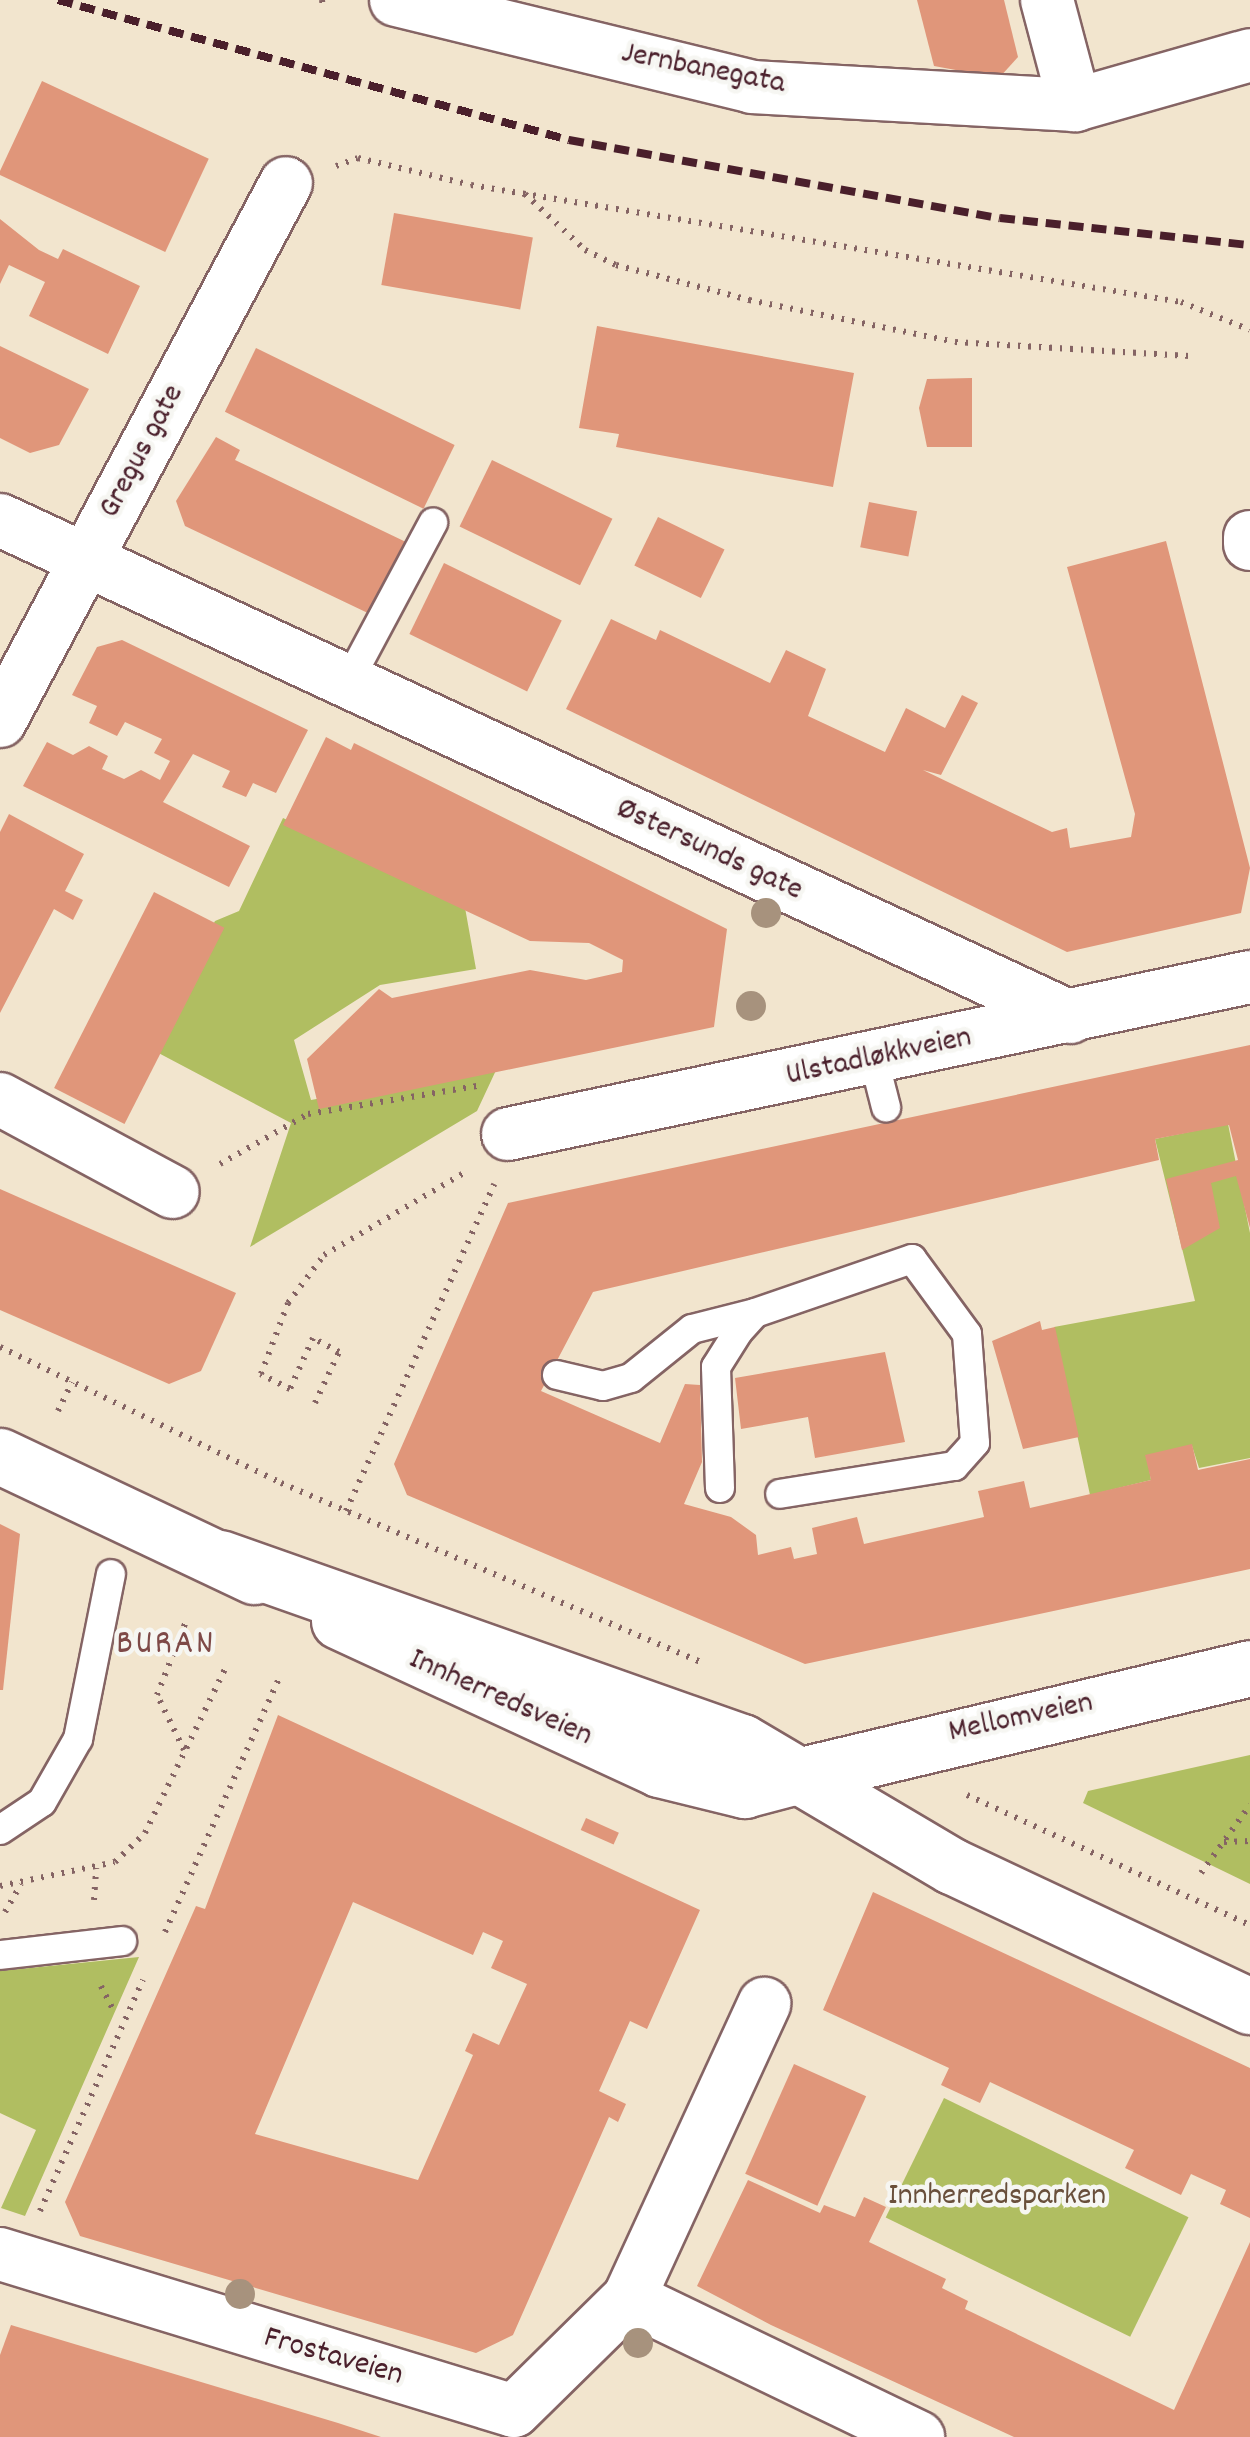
<!DOCTYPE html>
<meta charset="utf-8">
<style>
body{margin:0}
#map{position:relative;width:1250px;height:2437px;overflow:hidden;background:#f2e5ce;font-family:Dekko,sans-serif}
div>[style]{position:absolute}
.green>*{inset:0;background:#b0be61;transform-origin:0 0}
.building>*{inset:0;background:#e0967a;transform-origin:0 0}
.path>*{height:6px;margin-top:-3px;transform-origin:0;background:repeating-linear-gradient(90deg,#856464 0 2.5px,transparent 0 10.5px)}
.roads{filter:drop-shadow(2px 0 #856464) drop-shadow(-2px 0 #856464) drop-shadow(0 2px #856464) drop-shadow(0 -2px #856464)}
.service>*{height:28px;margin:-14px;padding:0 14px;transform-origin:14px;border-radius:14px;background:#fff}
.minor>*{height:52px;margin:-26px;padding:0 26px;transform-origin:26px;border-radius:26px;background:#fff}
.tertiary>*{height:55px;margin:-27.5px;padding:0 27.5px;transform-origin:27.5px;border-radius:27.5px;background:#fff}
.secondary>*{height:55px;margin:-27.5px;padding:0 27.5px;transform-origin:27.5px;border-radius:27.5px;background:#fff}
.rail>*{height:8px;margin-top:-4px;transform-origin:0;background:repeating-linear-gradient(90deg,#4a1f2b 0 15px,transparent 0 23px)}
.trees>*{width:30px;height:30px;margin:-15px;border-radius:50%;background:#a7927d}
span{translate:-50% -50%;white-space:nowrap;text-align:center;line-height:1.15;-webkit-text-stroke:9px #f6f6f2;paint-order:stroke}
.street-label{font-size:32px;color:#4a1f2b}
.park-label{font-size:32px;color:#694f3b}
.neighbourhood-label{font-size:35px;color:#7e4947;letter-spacing:2.5px}
</style>
<div id="map">
<div class="green">
<div style="clip-path:polygon(283px 818px,464px 902px,476px 969px,380px 985px,294px 1040px,311px 1100px,498px 1066px,477px 1111px,250px 1247px,291px 1123px,149px 1048px,215px 921px,239px 911px)"></div>
<div style="clip-path:polygon(1228px 1124px,1250px 1233px,1250px 1458px,1199px 1468px,1192px 1446px,1147px 1456px,1151px 1480px,1090px 1495px,1054px 1327px,1195px 1301px,1155px 1139px)"></div>
<div style="clip-path:polygon(1250px 1755px,1250px 1884px,1083px 1803px,1088px 1791px)"></div>
<div style="clip-path:polygon(139px 1957px,25px 2216px,1px 2208px,36px 2130px,0 2113px,0 1971px)"></div>
<div style="left:944px;top:2098px;width:272px;height:133px;rotate:26deg"></div>
</div>
<div class="building">
<div style="clip-path:polygon(917px 0,1004px 0,1018px 57px,999px 78px,934px 66px)"></div>
<div style="left:42px;top:81px;width:184px;height:103px;rotate:25deg"></div>
<div style="left:394px;top:213px;width:141px;height:73px;rotate:10deg"></div>
<div style="clip-path:polygon(0 219px,39px 250px,58px 259px,63px 249px,140px 286px,108px 354px,29px 316px,45px 282px,9px 265px,0 284px)"></div>
<div style="clip-path:polygon(597px 326px,854px 373px,833px 487px,616px 447px,619px 434px,579px 428px)"></div>
<div style="clip-path:polygon(0 346px,89px 389px,59px 445px,30px 453px,0 438px)"></div>
<div style="left:256px;top:348px;width:221px;height:71px;rotate:26deg"></div>
<div style="clip-path:polygon(972px 378px,972px 447px,927px 447px,919px 408px,927px 379px)"></div>
<div style="clip-path:polygon(216px 437px,240px 450px,235px 460px,408px 543px,372px 615px,185px 526px,176px 501px)"></div>
<div style="left:492px;top:460px;width:134px;height:74px;rotate:26deg"></div>
<div style="left:869px;top:502px;width:49px;height:46px;rotate:11deg"></div>
<div style="left:658px;top:517px;width:74px;height:54px;rotate:26deg"></div>
<div style="clip-path:polygon(1166px 541px,1250px 868px,1241px 913px,1067px 952px,566px 709px,611px 619px,656px 640px,660px 630px,770px 683px,786px 650px,826px 669px,808px 716px,885px 752px,906px 708px,945px 728px,962px 695px,978px 703px,941px 775px,923px 770px,1052px 832px,1067px 828px,1070px 848px,1131px 837px,1135px 814px,1067px 567px)"></div>
<div style="left:444px;top:563px;width:131px;height:79px;rotate:26deg"></div>
<div style="clip-path:polygon(122px 640px,308px 730px,276px 793px,253px 783px,246px 797px,222px 787px,230px 771px,193px 754px,163px 802px,250px 846px,229px 887px,23px 786px,47px 742px,73px 755px,89px 746px,108px 756px,102px 769px,124px 779px,141px 770px,160px 780px,170px 761px,154px 753px,162px 739px,125px 722px,117px 736px,89px 723px,97px 706px,72px 695px,97px 647px)"></div>
<div style="clip-path:polygon(326px 737px,351px 750px,354px 743px,727px 929px,714px 1027px,319px 1109px,307px 1059px,379px 989px,392px 998px,530px 970px,586px 980px,622px 972px,623px 960px,589px 943px,530px 941px,283px 825px)"></div>
<div style="clip-path:polygon(9px 814px,84px 854px,65px 891px,83px 900px,73px 920px,54px 909px,0 1013px,0 832px)"></div>
<div style="left:154px;top:892px;width:79px;height:220px;rotate:27deg"></div>
<div style="clip-path:polygon(1250px 1045px,1250px 1228px,1236px 1176px,1211px 1183px,1220px 1228px,1182px 1250px,1166px 1179px,1238px 1160px,1229px 1125px,1155px 1139px,1159px 1160px,593px 1292px,541px 1391px,660px 1443px,685px 1384px,700px 1385px,702px 1462px,684px 1504px,731px 1517px,756px 1535px,758px 1555px,791px 1547px,794px 1559px,817px 1554px,812px 1528px,857px 1517px,864px 1544px,984px 1517px,978px 1491px,1024px 1481px,1030px 1508px,1151px 1480px,1145px 1455px,1192px 1444px,1198px 1470px,1250px 1459px,1250px 1569px,805px 1664px,407px 1495px,394px 1464px,508px 1203px)"></div>
<div style="clip-path:polygon(0 1189px,236px 1293px,201px 1371px,169px 1384px,0 1310px)"></div>
<div style="clip-path:polygon(1040px 1321px,1042px 1330px,1055px 1327px,1079px 1437px,1023px 1449px,992px 1341px)"></div>
<div style="clip-path:polygon(885px 1352px,905px 1442px,815px 1458px,808px 1417px,741px 1429px,735px 1378px)"></div>
<div style="clip-path:polygon(0 1524px,20px 1534px,3px 1690px,0 1690px)"></div>
<div style="clip-path:polygon(evenodd,278px 1715px,700px 1910px,647px 2029px,630px 2021px,599px 2091px,626px 2104px,618px 2122px,609px 2117px,513px 2335px,476px 2353px,80px 2236px,65px 2202px,196px 1906px,205px 1909px,278px 1715px,353px 1902px,473px 1955px,483px 1932px,503px 1941px,491px 1968px,527px 1984px,499px 2045px,473px 2033px,465px 2051px,473px 2055px,418px 2180px,255px 2134px,353px 1902px)"></div>
<div style="left:586px;top:1818px;width:36px;height:13px;rotate:24deg"></div>
<div style="clip-path:polygon(873px 1892px,1250px 2068px,1250px 2218px,1220px 2204px,1226px 2190px,1191px 2174px,1181px 2195px,1125px 2168px,1134px 2150px,990px 2082px,980px 2103px,941px 2085px,949px 2068px,823px 2010px)"></div>
<div style="left:794px;top:2064px;width:79px;height:120px;rotate:24deg"></div>
<div style="clip-path:polygon(748px 2180px,820px 2213px,824px 2205px,855px 2217px,864px 2197px,886px 2207px,869px 2242px,946px 2279px,942px 2288px,968px 2301px,965px 2309px,1174px 2410px,1250px 2242px,1250px 2437px,1014px 2437px,771px 2325px,697px 2286px)"></div>
<div style="clip-path:polygon(11px 2325px,338px 2423px,381px 2437px,0 2437px,0 2355px)"></div>
</div>
<div class="path">
<div style="left:322px;top:0;width:8px;rotate:83deg"></div>
<div style="left:336px;top:166px;width:23px;rotate:-20deg"></div>
<div style="left:358px;top:158px;width:116px;rotate:13.4deg"></div>
<div style="left:471px;top:185px;width:720px;rotate:9.36deg"></div>
<div style="left:1181px;top:302px;width:74px;rotate:22.1deg"></div>
<div style="left:525px;top:194px;width:82px;rotate:43deg"></div>
<div style="left:585px;top:250px;width:34px;rotate:26deg"></div>
<div style="left:616px;top:265px;width:138px;rotate:14.7deg"></div>
<div style="left:749px;top:300px;width:210px;rotate:11.5deg"></div>
<div style="left:955px;top:342px;width:239px;rotate:3.4deg"></div>
<div style="left:220px;top:1164px;width:101px;rotate:-29.6deg"></div>
<div style="left:308px;top:1114px;width:171px;rotate:-9.4deg"></div>
<div style="left:0;top:1347px;width:312px;rotate:25.8deg"></div>
<div style="left:281px;top:1483px;width:461px;rotate:23.1deg"></div>
<div style="left:315px;top:1403px;width:56px;rotate:-64.8deg"></div>
<div style="left:339px;top:1352px;width:30px;rotate:-152deg"></div>
<div style="left:313px;top:1338px;width:56px;rotate:114.3deg"></div>
<div style="left:290px;top:1389px;width:33px;rotate:-153deg"></div>
<div style="left:261px;top:1374px;width:76px;rotate:-69.2deg"></div>
<div style="left:288px;top:1303px;width:60px;rotate:-53.1deg"></div>
<div style="left:324px;top:1255px;width:166px;rotate:-30.4deg"></div>
<div style="left:58px;top:1411px;width:32px;rotate:-64deg"></div>
<div style="left:346px;top:1511px;width:359px;rotate:-65.6deg"></div>
<div style="left:184px;top:1750px;width:61px;rotate:-116.1deg"></div>
<div style="left:157px;top:1695px;width:82px;rotate:-68.5deg"></div>
<div style="left:967px;top:1795px;width:311px;rotate:24.7deg"></div>
<div style="left:1224px;top:1842px;width:26px;rotate:-2deg"></div>
<div style="left:1201px;top:1873px;width:84px;rotate:-54.2deg"></div>
<div style="left:0;top:1886px;width:117px;rotate:-11.8deg"></div>
<div style="left:115px;top:1862px;width:42px;rotate:-44deg"></div>
<div style="left:145px;top:1833px;width:182px;rotate:-64deg"></div>
<div style="left:94px;top:1900px;width:32px;rotate:-86deg"></div>
<div style="left:5px;top:1912px;width:32px;rotate:-60deg"></div>
<div style="left:165px;top:1932px;width:278px;rotate:-65.8deg"></div>
<div style="left:101px;top:1986px;width:28px;rotate:63deg"></div>
<div style="left:40px;top:2211px;width:253px;rotate:-66deg"></div>
</div>
<div class="roads">
<div class="service">
<div style="left:347px;top:684px;width:183px;rotate:-61.9deg"></div>
<div style="left:874px;top:1060px;width:49px;rotate:75.7deg"></div>
<div style="left:557px;top:1375px;width:47px;rotate:13.4deg"></div>
<div style="left:603px;top:1386px;width:29px;rotate:-16deg"></div>
<div style="left:631px;top:1378px;width:78px;rotate:-38.8deg"></div>
<div style="left:692px;top:1329px;width:65px;rotate:-14.3deg"></div>
<div style="left:720px;top:1488px;width:121px;rotate:-91.9deg"></div>
<div style="left:716px;top:1367px;width:41px;rotate:-57.8deg"></div>
<div style="left:738px;top:1332px;width:25px;rotate:-48deg"></div>
<div style="left:755px;top:1313px;width:166px;rotate:-19deg"></div>
<div style="left:912px;top:1259px;width:93px;rotate:53.7deg"></div>
<div style="left:967px;top:1334px;width:109px;rotate:85.8deg"></div>
<div style="left:975px;top:1443px;width:31px;rotate:132deg"></div>
<div style="left:954px;top:1466px;width:176px;rotate:170.9deg"></div>
<div style="left:0;top:1830px;width:50px;rotate:-33.7deg"></div>
<div style="left:42px;top:1802px;width:73px;rotate:-60.3deg"></div>
<div style="left:78px;top:1739px;width:168px;rotate:-78.7deg"></div>
<div style="left:0;top:1955px;width:123px;rotate:-6.5deg"></div>
</div>
<div class="minor">
<div style="left:396px;top:0;width:366px;rotate:13.7deg"></div>
<div style="left:752px;top:87px;width:324px;rotate:3.2deg"></div>
<div style="left:1075px;top:105px;width:182px;rotate:-15.9deg"></div>
<div style="left:1047px;top:0;width:109px;rotate:75.1deg"></div>
<div style="left:0;top:520px;width:1180px;rotate:24.91deg"></div>
<div style="left:1250px;top:537px;width:7px;rotate:90deg"></div>
<div style="left:0;top:721px;width:609px;rotate:-62deg"></div>
<div style="left:0;top:1099px;width:196px;rotate:28.3deg"></div>
<div style="left:508px;top:1134px;width:758px;rotate:-11.95deg"></div>
<div style="left:0;top:2254px;width:537px;rotate:16.99deg"></div>
<div style="left:514px;top:2411px;width:161px;rotate:-44.5deg"></div>
<div style="left:629px;top:2298px;width:321px;rotate:25.7deg"></div>
<div style="left:629px;top:2298px;width:324px;rotate:-65.3deg"></div>
</div>
<div class="tertiary">
<div style="left:793px;top:1777px;width:470px;rotate:-13.4deg"></div>
</div>
<div class="secondary">
<div style="left:0;top:1456px;width:281px;rotate:25.3deg"></div>
<div style="left:220px;top:1558px;width:553px;rotate:19.42deg"></div>
<div style="left:742px;top:1742px;width:244px;rotate:30.6deg"></div>
<div style="left:952px;top:1866px;width:329px;rotate:25.2deg"></div>
<div style="left:339px;top:1621px;width:353px;rotate:24.8deg"></div>
<div style="left:659px;top:1769px;width:88px;rotate:13.9deg"></div>
<div style="left:744px;top:1790px;width:51px;rotate:-14.9deg"></div>
</div>
</div>
<div class="rail">
<div style="left:58px;top:0;width:530px;rotate:15.32deg"></div>
<div style="left:569px;top:140px;width:438px;rotate:10.3deg"></div>
<div style="left:1000px;top:218px;width:251px;rotate:6.2deg"></div>
</div>
<div class="trees">
<div style="left:766px;top:913px"></div>
<div style="left:751px;top:1006px"></div>
<div style="left:240px;top:2294px"></div>
<div style="left:638px;top:2343px"></div>
</div>
<div class="street-label">
<span style="left:703px;top:70px;rotate:11deg">Jernbanegata</span>
<span style="left:143px;top:452px;rotate:-62deg">Gregus gate</span>
<span style="left:709px;top:851px;rotate:25deg">Østersunds gate</span>
<span style="left:879px;top:1058px;rotate:-12deg">Ulstadløkkveien</span>
<span style="left:500px;top:1699px;rotate:24deg">Innherredsveien</span>
<span style="left:1021px;top:1719px;rotate:-12deg">Mellomveien</span>
<span style="left:333px;top:2358px;rotate:16deg">Frostaveien</span>
</div>
<div class="park-label">
<span style="left:997px;top:2197px">Innherredsparken</span>
</div>
<div class="neighbourhood-label">
<span style="left:166px;top:1645px">BURAN</span>
</div>
</div>
